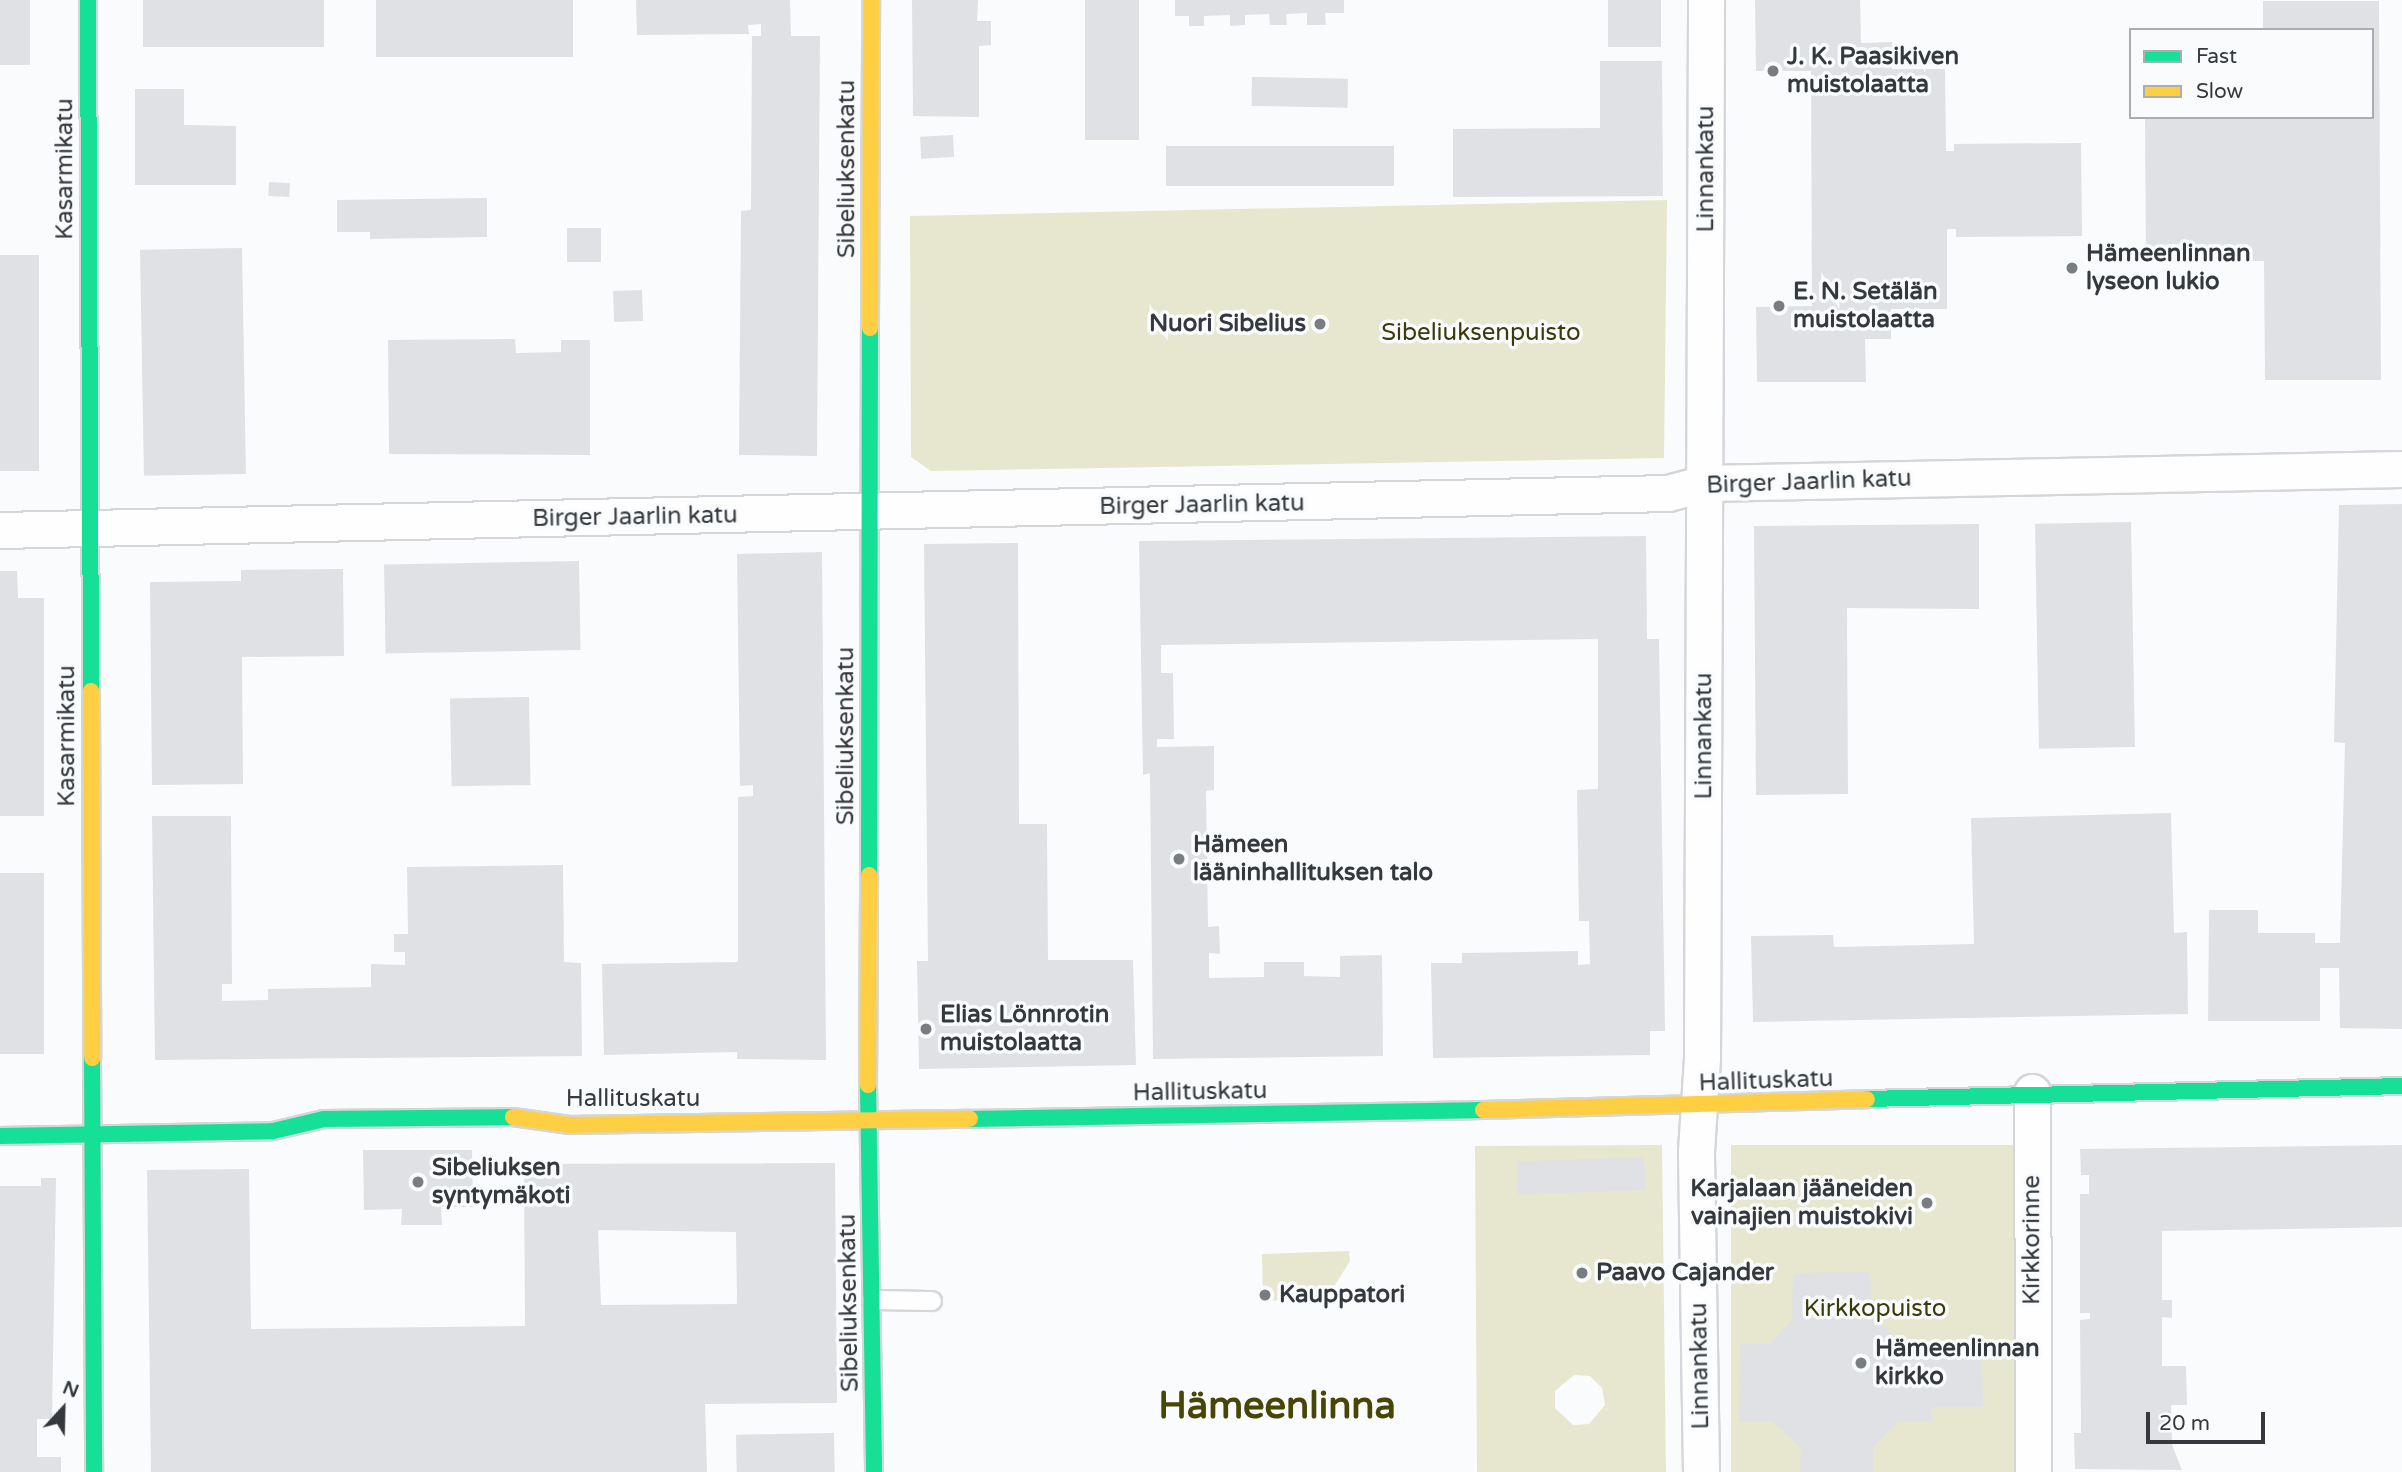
<!DOCTYPE html>
<meta charset="utf-8">
<style>
body{margin:0}
#map{position:relative;width:2402px;height:1472px;overflow:hidden;background:#fafbfc;font-family:"Varela Round",sans-serif}
div>[style]{position:absolute}
.green>*{inset:0;background:#e7e7cf;transform-origin:0 0}
.building>*{inset:0;background:#dfe1e4;transform-origin:0 0}
.roads{filter:drop-shadow(2px 0 #d4d6d9) drop-shadow(-2px 0 #d4d6d9) drop-shadow(0 2px #d4d6d9) drop-shadow(0 -2px #d4d6d9)}
.lane>*{height:18px;margin:-9px;padding:0 9px;transform-origin:9px;border-radius:9px;background:#fefeff}
.street>*{height:35px;margin:-17.5px;padding:0 17.5px;transform-origin:17.5px;border-radius:17.5px;background:#fefeff}
.fast>*{height:16px;margin:-8px;padding:0 8px;transform-origin:8px;border-radius:8px;background:#16e098}
.slow>*{height:16px;margin:-8px;padding:0 8px;transform-origin:8px;border-radius:8px;background:#ffcf43}
.dots>*{width:19px;height:19px;translate:-50% -50%;box-sizing:border-box;border:4px solid #f9fbfd;border-radius:50%}
span{translate:-50% -50%;white-space:nowrap;text-align:center;line-height:1.15;-webkit-text-stroke:7px #f9fbfd;paint-order:stroke}
.poi-label{font-size:24px;color:#35393d;font-weight:700}
.left{translate:0 -50%;text-align:left}
.right{translate:-100% -50%;text-align:right}
.street-label{font-size:24px;color:#35393d}
.park-label{font-size:24px;color:#3b3a0b}
.town-label{font-size:38px;color:#474604;font-weight:700}
.legend{position:absolute;left:2129px;top:28px;width:245px;height:91px;box-sizing:border-box;background:#f9fbfd;border:2px solid #abadb0;margin:0;padding:9px 12px;list-style:none;font-size:21px;color:#35393d}
.legend li{display:flex;align-items:center;gap:14px;height:35px}
.legend b{width:35px;border:2px solid #abadb0}
.north{position:absolute;left:28px;top:1374px;width:70px;height:70px;-webkit-text-stroke:5px #f9fbfd;paint-order:stroke;rotate:22deg;font-size:19px;font-weight:700;line-height:28px;text-align:center;color:#35393d}
.north::after{content:'';display:block;margin:auto;width:24px;height:32px;background:#35393d;clip-path:polygon(50% 0,100% 100%,50% 72%,0 100%)}
.scale{position:absolute;left:2146px;top:1412px;width:119px;height:32px;box-sizing:border-box;border:4px solid #35393d;border-top:0;padding-left:9px;font-size:21px;line-height:24px;white-space:nowrap;color:#35393d;-webkit-text-stroke:5px #f9fbfd;paint-order:stroke}
</style>
<div id="map">
<div class="green">
<div style="clip-path:polygon(1667px 200px,1664px 458px,931px 471px,911px 457px,910px 216px)"></div>
<div style="clip-path:polygon(evenodd,1662px 1145px,1666px 1472px,1477px 1472px,1475px 1146px,1662px 1145px,1574px 1375px,1590px 1376px,1602px 1388px,1605px 1405px,1589px 1424px,1573px 1425px,1555px 1408px,1555px 1391px,1574px 1375px)"></div>
<div style="left:2020px;top:1145px;width:327px;height:289px;rotate:90deg"></div>
<div style="clip-path:polygon(1349px 1251px,1350px 1261px,1326px 1299px,1263px 1301px,1262px 1254px)"></div>
</div>
<div class="building">
<div style="left:0;top:0;width:30px;height:65px"></div>
<div style="left:143px;top:0;width:181px;height:47px"></div>
<div style="left:376px;top:0;width:197px;height:57px"></div>
<div style="clip-path:polygon(636px 0,790px 0,791px 36px,820px 36px,817px 456px,739px 455px,741px 211px,751px 210px,752px 36px,761px 36px,761px 24px,748px 25px,749px 34px,637px 35px)"></div>
<div style="clip-path:polygon(912px 0,978px 0,977px 21px,991px 21px,991px 45px,979px 46px,979px 117px,913px 116px)"></div>
<div style="left:1085px;top:0;width:54px;height:140px"></div>
<div style="clip-path:polygon(1175px 0,1344px 0,1344px 13px,1325px 13px,1326px 25px,1307px 25px,1307px 13px,1286px 14px,1287px 25px,1270px 25px,1269px 14px,1245px 15px,1245px 25px,1230px 26px,1230px 15px,1204px 16px,1204px 26px,1189px 26px,1189px 16px,1175px 16px)"></div>
<div style="left:1608px;top:0;width:53px;height:47px"></div>
<div style="clip-path:polygon(1755px 0,1860px 0,1861px 43px,1892px 42px,1892px 69px,1945px 69px,1946px 151px,1954px 151px,1954px 144px,2081px 143px,2082px 236px,1956px 237px,1956px 229px,1947px 229px,1947px 309px,1891px 309px,1891px 339px,1865px 339px,1866px 382px,1757px 382px,1756px 307px,1812px 306px,1811px 71px,1756px 71px)"></div>
<div style="clip-path:polygon(2263px 1px,2379px 1px,2381px 380px,2265px 380px,2264px 261px,2146px 261px,2145px 117px,2372px 117px,2372px 30px,2263px 30px)"></div>
<div style="clip-path:polygon(1600px 61px,1662px 61px,1663px 196px,1453px 197px,1453px 129px,1600px 128px)"></div>
<div style="left:1252px;top:77px;width:96px;height:29px;rotate:1deg"></div>
<div style="clip-path:polygon(135px 89px,184px 89px,184px 125px,236px 126px,236px 185px,135px 185px)"></div>
<div style="left:953px;top:135px;width:22px;height:33px;rotate:87deg"></div>
<div style="left:1394px;top:146px;width:40px;height:228px;rotate:90deg"></div>
<div style="left:269px;top:182px;width:21px;height:14px;rotate:3deg"></div>
<div style="clip-path:polygon(487px 198px,487px 237px,370px 239px,370px 232px,337px 232px,337px 200px)"></div>
<div style="left:567px;top:228px;width:34px;height:34px"></div>
<div style="left:242px;top:248px;width:226px;height:102px;rotate:89deg"></div>
<div style="left:0;top:255px;width:39px;height:216px"></div>
<div style="left:642px;top:290px;width:31px;height:29px;rotate:88deg"></div>
<div style="clip-path:polygon(515px 339px,516px 353px,561px 352px,561px 340px,590px 340px,590px 455px,389px 454px,388px 340px)"></div>
<div style="clip-path:polygon(2402px 504px,2402px 1029px,2340px 1028px,2339px 968px,2320px 968px,2320px 1021px,2208px 1021px,2209px 910px,2258px 910px,2258px 933px,2315px 933px,2315px 943px,2340px 943px,2345px 743px,2334px 742px,2339px 505px)"></div>
<div style="left:2131px;top:522px;width:225px;height:96px;rotate:89deg"></div>
<div style="clip-path:polygon(1979px 524px,1979px 609px,1847px 608px,1848px 794px,1756px 795px,1754px 526px)"></div>
<div style="clip-path:polygon(1646px 536px,1647px 639px,1659px 639px,1665px 1031px,1650px 1031px,1650px 1055px,1433px 1058px,1431px 963px,1462px 963px,1462px 953px,1578px 951px,1578px 965px,1590px 964px,1589px 921px,1579px 921px,1577px 790px,1598px 789px,1598px 639px,1161px 645px,1161px 673px,1173px 673px,1174px 739px,1157px 739px,1157px 747px,1214px 746px,1214px 790px,1206px 791px,1208px 927px,1219px 926px,1220px 954px,1209px 953px,1209px 978px,1264px 977px,1264px 962px,1304px 962px,1304px 976px,1340px 977px,1340px 956px,1382px 955px,1383px 1056px,1153px 1059px,1150px 773px,1143px 775px,1139px 541px)"></div>
<div style="clip-path:polygon(1018px 543px,1019px 824px,1047px 824px,1048px 960px,1133px 960px,1136px 1065px,919px 1069px,917px 961px,928px 961px,924px 544px)"></div>
<div style="clip-path:polygon(822px 552px,826px 1060px,737px 1059px,737px 1052px,604px 1055px,602px 964px,738px 962px,738px 797px,753px 796px,753px 785px,740px 786px,737px 554px)"></div>
<div style="left:579px;top:561px;width:89px;height:195px;rotate:89deg"></div>
<div style="clip-path:polygon(343px 569px,344px 656px,242px 657px,243px 784px,152px 785px,150px 582px,241px 581px,241px 570px)"></div>
<div style="clip-path:polygon(0 571px,17px 571px,18px 598px,44px 598px,44px 816px,0 816px)"></div>
<div style="left:529px;top:697px;width:88px;height:79px;rotate:89deg"></div>
<div style="clip-path:polygon(2171px 813px,2174px 933px,2187px 932px,2188px 1014px,1753px 1022px,1751px 936px,1833px 935px,1834px 947px,1974px 944px,1971px 818px)"></div>
<div style="clip-path:polygon(152px 816px,231px 816px,232px 984px,222px 984px,222px 1001px,268px 1000px,268px 989px,371px 987px,371px 964px,405px 965px,405px 952px,394px 952px,394px 934px,408px 934px,407px 867px,563px 865px,564px 962px,581px 963px,582px 1056px,155px 1060px)"></div>
<div style="left:44px;top:873px;width:181px;height:44px;rotate:90deg"></div>
<div style="clip-path:polygon(2402px 1145px,2402px 1227px,2162px 1231px,2162px 1300px,2172px 1300px,2172px 1318px,2162px 1317px,2162px 1366px,2186px 1366px,2187px 1405px,2171px 1405px,2172px 1445px,2182px 1470px,2075px 1469px,2074px 1433px,2081px 1433px,2080px 1320px,2090px 1319px,2090px 1313px,2080px 1313px,2080px 1194px,2089px 1194px,2089px 1175px,2081px 1175px,2080px 1149px)"></div>
<div style="clip-path:polygon(363px 1150px,472px 1150px,473px 1207px,441px 1207px,442px 1225px,401px 1225px,402px 1209px,364px 1210px)"></div>
<div style="left:1644px;top:1157px;width:33px;height:127px;rotate:88deg"></div>
<div style="clip-path:polygon(evenodd,835px 1163px,837px 1403px,705px 1404px,707px 1472px,151px 1472px,147px 1170px,249px 1169px,251px 1329px,525px 1326px,524px 1164px,835px 1163px,598px 1230px,736px 1232px,737px 1304px,601px 1305px,598px 1230px)"></div>
<div style="clip-path:polygon(41px 1178px,56px 1178px,52px 1419px,37px 1419px,37px 1457px,61px 1457px,61px 1472px,0 1472px,0 1186px,41px 1186px)"></div>
<div style="clip-path:polygon(1870px 1272px,1872px 1315px,1898px 1340px,1930px 1339px,1930px 1349px,1982px 1349px,1983px 1407px,1931px 1407px,1932px 1421px,1899px 1422px,1873px 1447px,1873px 1472px,1800px 1472px,1801px 1448px,1772px 1421px,1739px 1422px,1740px 1344px,1770px 1344px,1792px 1320px,1793px 1273px)"></div>
<div style="left:834px;top:1433px;width:39px;height:98px;rotate:89deg"></div>
</div>
<div class="roads">
<div class="lane">
<div style="left:872px;top:1300px;width:60px;rotate:1deg"></div>
</div>
<div class="street">
<div style="left:0;top:530px;width:1668px;rotate:-1.27deg"></div>
<div style="left:1668px;top:493px;width:38px;rotate:-15deg"></div>
<div style="left:1705px;top:483px;width:697px;rotate:-1.15deg"></div>
<div style="left:2032px;top:1092px;width:380px;rotate:89.8deg"></div>
<div style="left:1701px;top:1472px;width:321px;rotate:-90.9deg"></div>
<div style="left:1696px;top:1151px;width:94px;rotate:-86.3deg"></div>
<div style="left:1702px;top:1057px;width:1057px;rotate:-89.78deg"></div>
</div>
<div class="fast">
<div style="left:88px;top:0;width:691px;rotate:89.75deg"></div>
<div style="left:869px;top:875px;width:547px;rotate:-89.9deg"></div>
<div style="left:92px;top:1058px;width:414px;rotate:89.7deg"></div>
<div style="left:868px;top:1085px;width:387px;rotate:89.1deg"></div>
<div style="left:1867px;top:1099px;width:535px;rotate:-1.39deg"></div>
<div style="left:970px;top:1119px;width:513px;rotate:-1.01deg"></div>
<div style="left:0;top:1136px;width:273px;rotate:-1deg"></div>
<div style="left:273px;top:1131px;width:52px;rotate:-13.2deg"></div>
<div style="left:324px;top:1119px;width:189px;rotate:-0.6deg"></div>
</div>
<div class="slow">
<div style="left:870px;top:328px;width:328px;rotate:-89.8deg"></div>
<div style="left:91px;top:691px;width:367px;rotate:89.8deg"></div>
<div style="left:868px;top:1085px;width:210px;rotate:-89.7deg"></div>
<div style="left:1483px;top:1110px;width:384px;rotate:-1.6deg"></div>
<div style="left:513px;top:1117px;width:57px;rotate:8.1deg"></div>
<div style="left:569px;top:1125px;width:401px;rotate:-0.9deg"></div>
</div>
</div>
<div class="dots">
<div style="left:1773px;top:71px;background:#7a7d80"></div>
<div style="left:2072px;top:268px;background:#7a7d80"></div>
<div style="left:1779px;top:306px;background:#7a7d80"></div>
<div style="left:1320px;top:324px;background:#7a7d80"></div>
<div style="left:1179px;top:859px;background:#7a7d80"></div>
<div style="left:926px;top:1029px;background:#7a7d80"></div>
<div style="left:418px;top:1182px;background:#7a7d80"></div>
<div style="left:1927px;top:1203px;background:#7a7d80"></div>
<div style="left:1582px;top:1273px;background:#7a7d80"></div>
<div style="left:1265px;top:1295px;background:#7a7d80"></div>
<div style="left:1861px;top:1363px;background:#7a7d80"></div>
</div>
<div class="poi-label">
<span class="left" style="left:1787px;top:71px">J. K. Paasikiven<br>muistolaatta</span>
<span class="left" style="left:2086px;top:268px">Hämeenlinnan<br>lyseon lukio</span>
<span class="left" style="left:1793px;top:306px">E. N. Setälän<br>muistolaatta</span>
<span class="right" style="left:1306px;top:324px">Nuori Sibelius</span>
<span class="left" style="left:1193px;top:859px">Hämeen<br>lääninhallituksen talo</span>
<span class="left" style="left:940px;top:1029px">Elias Lönnrotin<br>muistolaatta</span>
<span class="left" style="left:432px;top:1182px">Sibeliuksen<br>syntymäkoti</span>
<span class="right" style="left:1913px;top:1203px">Karjalaan jääneiden<br>vainajien muistokivi</span>
<span class="left" style="left:1596px;top:1273px">Paavo Cajander</span>
<span class="left" style="left:1279px;top:1295px">Kauppatori</span>
<span class="left" style="left:1875px;top:1363px">Hämeenlinnan<br>kirkko</span>
</div>
<div class="street-label">
<span style="left:65px;top:169px;rotate:-90deg">Kasarmikatu</span>
<span style="left:847px;top:169px;rotate:-90deg">Sibeliuksenkatu</span>
<span style="left:1706px;top:169px;rotate:-90deg">Linnankatu</span>
<span style="left:1809px;top:482px;rotate:-2deg">Birger Jaarlin katu</span>
<span style="left:1202px;top:505px;rotate:-1deg">Birger Jaarlin katu</span>
<span style="left:635px;top:517px;rotate:-1deg">Birger Jaarlin katu</span>
<span style="left:67px;top:736px;rotate:-90deg">Kasarmikatu</span>
<span style="left:846px;top:736px;rotate:-90deg">Sibeliuksenkatu</span>
<span style="left:1704px;top:736px;rotate:-90deg">Linnankatu</span>
<span style="left:1766px;top:1081px;rotate:-2deg">Hallituskatu</span>
<span style="left:1200px;top:1092px;rotate:-1deg">Hallituskatu</span>
<span style="left:633px;top:1099px">Hallituskatu</span>
<span style="left:2032px;top:1240px;rotate:-90deg">Kirkkorinne</span>
<span style="left:849px;top:1303px;rotate:-91deg">Sibeliuksenkatu</span>
<span style="left:1700px;top:1366px;rotate:-91deg">Linnankatu</span>
</div>
<div class="park-label">
<span style="left:1481px;top:333px">Sibeliuksenpuisto</span>
<span style="left:1875px;top:1309px">Kirkkopuisto</span>
</div>
<div class="town-label">
<span style="left:1277px;top:1407px">Hämeenlinna</span>
</div>
<ul class="legend">
<li><b style="height:9px;background:#16e098"></b>Fast</li>
<li><b style="height:9px;background:#ffcf43"></b>Slow</li>
</ul>
<div class="north">N</div>
<div class="scale">20 m</div>
</div>
